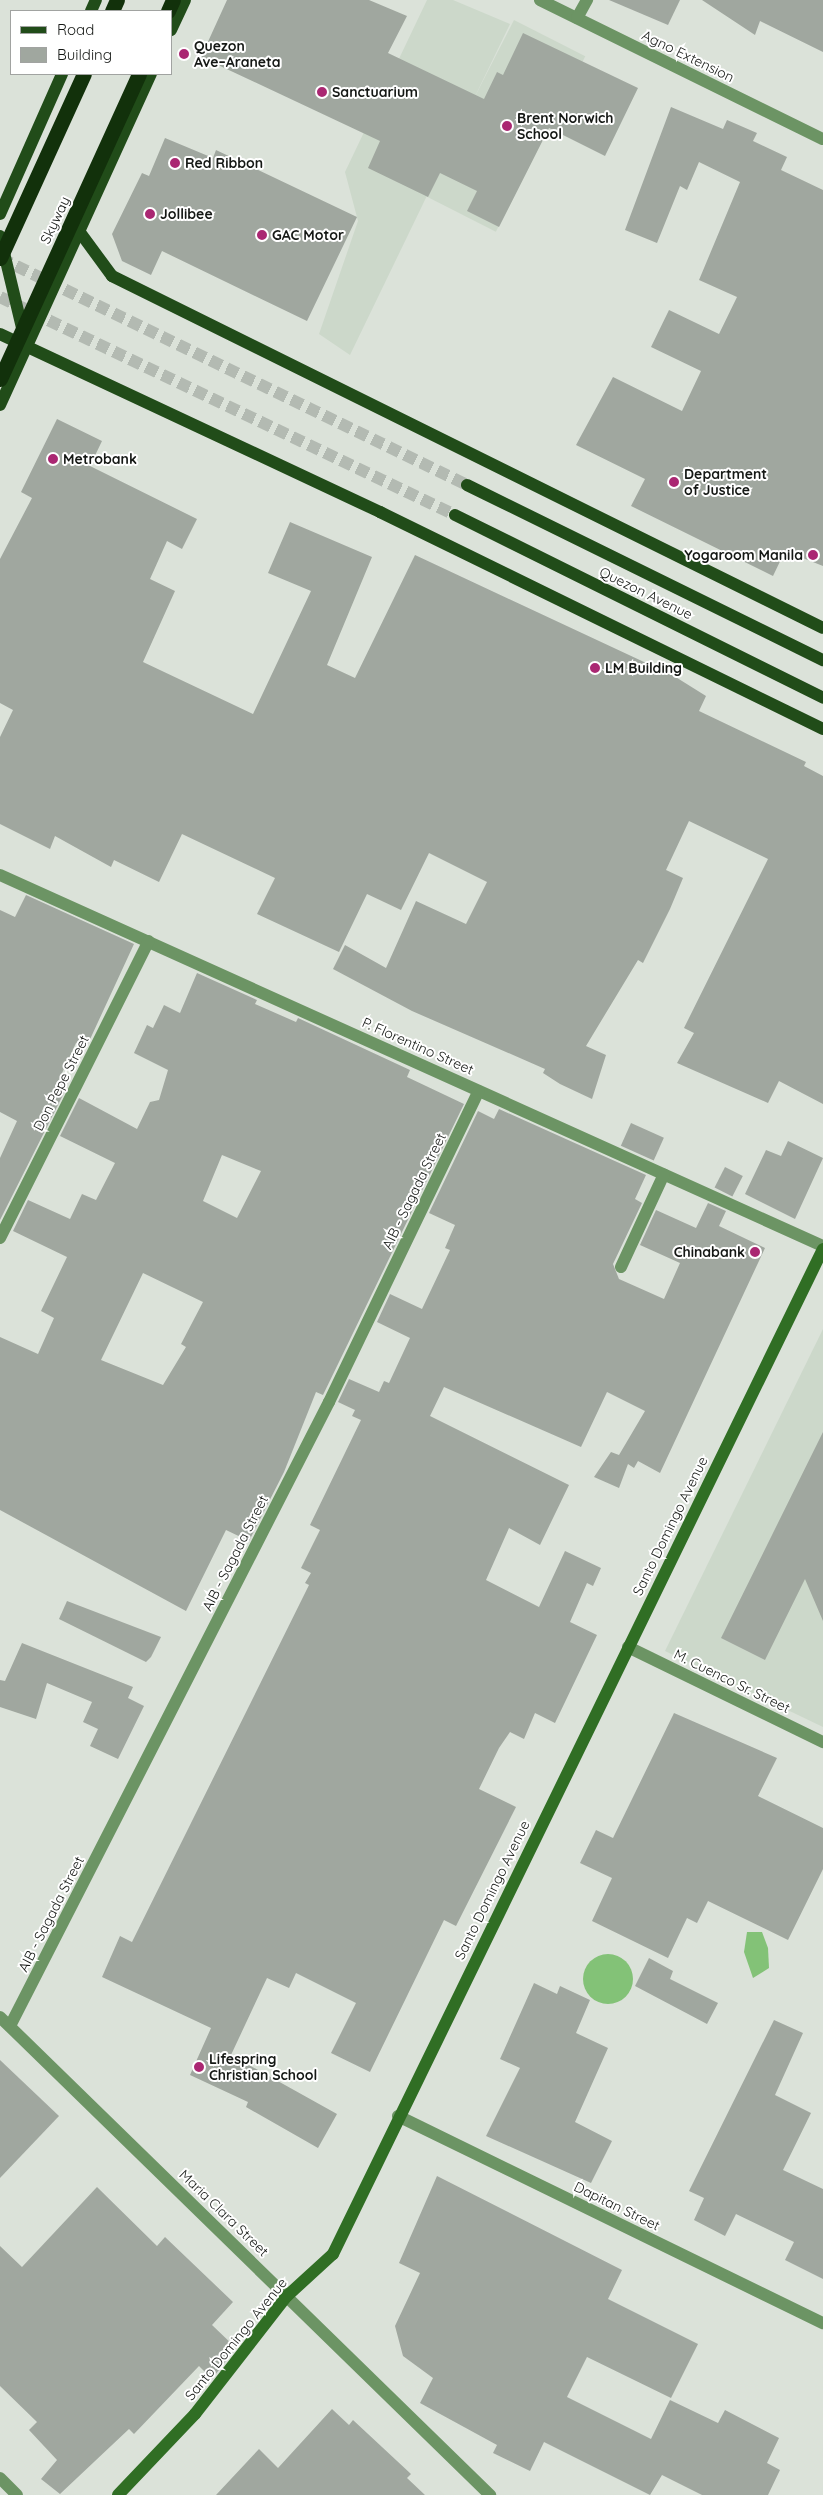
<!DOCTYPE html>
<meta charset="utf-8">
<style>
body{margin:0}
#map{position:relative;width:823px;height:2495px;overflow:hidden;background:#dbe2d9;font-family:Quicksand,sans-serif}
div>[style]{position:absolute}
.built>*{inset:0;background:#ccd8ca;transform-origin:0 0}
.water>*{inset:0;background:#83c277}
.round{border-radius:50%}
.building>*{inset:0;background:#a0a79f;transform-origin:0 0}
.primary-tunnel>*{height:12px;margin-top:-6px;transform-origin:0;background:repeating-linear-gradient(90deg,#b3bab2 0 12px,transparent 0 18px)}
.minor>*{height:12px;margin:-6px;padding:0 6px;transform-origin:6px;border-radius:6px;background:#6c9464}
.tertiary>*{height:12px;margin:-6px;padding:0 6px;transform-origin:6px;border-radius:6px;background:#6c9464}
.secondary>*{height:12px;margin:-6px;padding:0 6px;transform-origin:6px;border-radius:6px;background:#306e24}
.primary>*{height:12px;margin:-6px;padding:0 6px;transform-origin:6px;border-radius:6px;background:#214c19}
.motorway>*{height:15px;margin:-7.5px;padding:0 7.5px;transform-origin:7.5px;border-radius:7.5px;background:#12310b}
.motorway-bridge>*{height:15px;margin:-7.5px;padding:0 7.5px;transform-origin:7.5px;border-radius:7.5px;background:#12310b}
.dots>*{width:14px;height:14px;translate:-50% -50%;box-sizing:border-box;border:2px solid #fff;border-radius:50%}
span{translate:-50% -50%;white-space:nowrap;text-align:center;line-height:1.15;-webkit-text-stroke:4px #fff;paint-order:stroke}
.poi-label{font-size:14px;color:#151815;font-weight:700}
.left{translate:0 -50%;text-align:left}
.right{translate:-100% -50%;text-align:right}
.street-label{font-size:14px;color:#151815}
.legend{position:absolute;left:10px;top:10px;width:162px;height:65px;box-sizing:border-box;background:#fff;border:1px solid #a1a3a1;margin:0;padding:6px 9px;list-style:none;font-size:15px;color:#151815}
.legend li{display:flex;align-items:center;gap:10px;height:25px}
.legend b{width:25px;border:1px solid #a1a3a1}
</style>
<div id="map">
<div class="built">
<div style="clip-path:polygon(427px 0,453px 0,510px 24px,350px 355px,319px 334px,358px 221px,345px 172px)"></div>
<div style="left:514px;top:20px;width:80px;height:197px;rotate:27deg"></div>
<div style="clip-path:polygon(823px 1329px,823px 1727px,665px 1651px)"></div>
</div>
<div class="water">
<div style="clip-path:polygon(747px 1932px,762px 1932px,768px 1948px,769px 1968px,753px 1978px,744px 1952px)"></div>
<div class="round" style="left:583px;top:1954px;width:50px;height:50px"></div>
</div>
<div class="building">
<div style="clip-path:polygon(227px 0,369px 0,407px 16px,388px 53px,484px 99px,497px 72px,503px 75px,523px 33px,638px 88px,605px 156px,549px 128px,499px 227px,467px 211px,477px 191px,440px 173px,428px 197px,368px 168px,380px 141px,201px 57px)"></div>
<div style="clip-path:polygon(609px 0,680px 0,668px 25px)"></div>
<div style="clip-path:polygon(702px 0,823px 0,823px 52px,760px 21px,755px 35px)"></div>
<div style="clip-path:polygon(671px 107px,723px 129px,727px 120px,757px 133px,753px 141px,787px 157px,781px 170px,823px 190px,823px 566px,785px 551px,773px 576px,631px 506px,645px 479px,576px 445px,613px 377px,682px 411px,701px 371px,651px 347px,669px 310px,719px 334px,737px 297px,699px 280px,740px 182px,699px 162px,687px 190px,680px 186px,657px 243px,625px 230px)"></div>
<div style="clip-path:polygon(165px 138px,213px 158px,216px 150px,357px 217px,307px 321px,162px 251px,151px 275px,122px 261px,112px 234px,142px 173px,149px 176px)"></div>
<div style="clip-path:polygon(57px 419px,102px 441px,90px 466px,197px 519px,182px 549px,167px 541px,150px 579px,175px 591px,143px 662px,253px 714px,311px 591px,268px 573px,290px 522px,372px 557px,327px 665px,355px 678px,415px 555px,674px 676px,706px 696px,699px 711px,806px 762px,804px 766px,823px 776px,823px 1104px,779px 1081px,768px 1103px,677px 1063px,694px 1033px,684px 1028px,768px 859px,689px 821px,666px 870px,683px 878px,670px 909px,643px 963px,638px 960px,586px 1046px,606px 1055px,592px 1099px,560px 1084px,543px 1073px,545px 1069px,412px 1011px,333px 969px,345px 945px,386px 968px,416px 901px,466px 924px,487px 882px,429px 853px,401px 910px,367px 894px,339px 952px,257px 914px,275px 878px,182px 834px,159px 882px,114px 860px,111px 867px,55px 836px,50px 849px,0 824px,0 737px,13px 710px,0 703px,0 559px,32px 498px,21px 492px)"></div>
<div style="clip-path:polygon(26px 895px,134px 944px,86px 1048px,76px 1043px,56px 1086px,65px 1091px,0 1220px,0 1158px,17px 1121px,0 1112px,0 910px,15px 917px)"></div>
<div style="clip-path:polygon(evenodd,197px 973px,257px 1000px,255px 1004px,296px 1022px,298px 1018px,410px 1070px,407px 1077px,464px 1104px,323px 1395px,316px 1392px,284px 1472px,249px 1541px,226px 1530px,186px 1611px,0 1510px,0 1337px,38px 1354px,54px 1318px,41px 1311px,67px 1257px,13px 1231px,28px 1200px,70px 1219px,82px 1194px,96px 1200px,115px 1163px,60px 1136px,79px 1098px,137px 1129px,150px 1102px,159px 1100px,168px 1070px,134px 1053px,147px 1025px,153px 1028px,164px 1005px,180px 1013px,197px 973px,222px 1155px,261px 1171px,237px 1218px,203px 1201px,222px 1155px,197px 973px,143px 1273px,203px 1302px,181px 1344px,186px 1347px,163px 1385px,101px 1360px,143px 1273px)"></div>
<div style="clip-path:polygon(499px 1109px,646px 1175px,635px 1199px,642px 1203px,613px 1264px,619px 1279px,664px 1299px,680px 1263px,640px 1245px,656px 1210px,696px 1228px,708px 1203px,726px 1211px,719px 1226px,765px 1248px,660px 1473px,638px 1461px,634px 1468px,628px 1464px,619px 1488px,594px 1477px,611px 1452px,619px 1455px,645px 1411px,607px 1392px,581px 1447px,444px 1387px,430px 1416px,569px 1485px,540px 1545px,509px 1528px,486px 1580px,539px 1607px,565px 1551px,601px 1568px,593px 1586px,587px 1583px,570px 1622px,597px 1635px,555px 1723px,535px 1713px,524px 1739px,510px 1732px,499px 1748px,479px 1789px,516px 1807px,456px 1926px,444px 1920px,370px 2072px,331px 2053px,356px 2003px,296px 1973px,289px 1988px,267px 1978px,231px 2055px,337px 2114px,318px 2148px,246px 2107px,248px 2102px,190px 2075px,211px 2028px,102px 1977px,120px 1936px,132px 1942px,309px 1585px,305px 1583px,311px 1573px,301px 1568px,320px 1530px,310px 1525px,361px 1420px,352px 1416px,355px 1410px,338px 1402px,349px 1379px,379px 1392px,384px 1381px,389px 1383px,410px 1338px,377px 1322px,390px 1294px,422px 1309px,450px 1250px,445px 1248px,455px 1225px,429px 1213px,478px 1111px,494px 1119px)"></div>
<div style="left:631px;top:1123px;width:36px;height:25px;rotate:24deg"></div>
<div style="clip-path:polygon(788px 1141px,823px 1158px,795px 1219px,745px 1194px,766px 1150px,781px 1156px)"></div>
<div style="left:725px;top:1167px;width:20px;height:23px;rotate:27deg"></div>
<div style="clip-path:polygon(823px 1432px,823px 1621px,805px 1579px,765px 1660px,721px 1638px)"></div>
<div style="clip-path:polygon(67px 1601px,161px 1637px,151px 1657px,146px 1662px,59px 1619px)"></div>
<div style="clip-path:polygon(22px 1643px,133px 1687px,128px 1698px,144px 1706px,118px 1759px,90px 1746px,98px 1729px,83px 1722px,92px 1702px,47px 1683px,36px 1719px,0 1707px,0 1680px,5px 1681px)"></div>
<div style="clip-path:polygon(674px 1713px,777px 1758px,758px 1796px,823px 1828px,823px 1869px,788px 1940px,708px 1901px,697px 1923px,687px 1918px,668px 1958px,592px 1921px,612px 1878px,580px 1863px,596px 1830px,613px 1838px)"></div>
<div style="clip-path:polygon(649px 1958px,673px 1971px,670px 1979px,718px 2003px,707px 2024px,635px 1986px)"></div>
<div style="clip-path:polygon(534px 1983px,557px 1994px,560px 1986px,590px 2000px,576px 2033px,608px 2048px,575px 2122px,612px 2141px,591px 2183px,486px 2136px,520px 2068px,500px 2059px)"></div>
<div style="clip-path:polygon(774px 2020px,803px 2033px,775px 2095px,811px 2113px,783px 2170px,823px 2189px,823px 2279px,785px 2260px,794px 2242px,736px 2214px,725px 2236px,694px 2220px,704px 2198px,689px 2191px)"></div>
<div style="clip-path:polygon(0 2060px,59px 2116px,0 2178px)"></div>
<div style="clip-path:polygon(437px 2176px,622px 2270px,608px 2299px,698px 2344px,671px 2398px,587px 2357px,567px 2397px,651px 2439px,670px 2400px,718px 2423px,725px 2410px,779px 2438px,767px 2463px,780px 2470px,768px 2495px,702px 2495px,662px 2475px,650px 2495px,544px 2442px,530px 2471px,493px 2453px,497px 2445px,420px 2403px,433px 2378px,403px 2356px,395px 2326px,420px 2273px,399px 2263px)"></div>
<div style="clip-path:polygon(97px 2187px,157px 2246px,165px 2237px,233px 2302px,212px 2325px,236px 2348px,212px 2379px,199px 2366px,134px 2434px,129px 2429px,60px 2494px,41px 2479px,57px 2460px,29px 2430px,37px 2422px,0 2386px,0 2246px,22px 2267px)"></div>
<div style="clip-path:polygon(332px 2409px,349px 2425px,353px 2420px,411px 2474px,407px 2478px,425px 2495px,216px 2495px,259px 2449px,278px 2468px)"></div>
</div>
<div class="primary-tunnel">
<div style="left:0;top:258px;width:519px;rotate:25.92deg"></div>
<div style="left:0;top:297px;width:505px;rotate:25.6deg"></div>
</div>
<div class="minor">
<div style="left:540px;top:0;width:315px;rotate:26.2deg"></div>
<div style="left:577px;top:18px;width:21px;rotate:-61deg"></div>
<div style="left:0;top:875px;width:903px;rotate:24.27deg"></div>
<div style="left:0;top:1238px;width:332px;rotate:-63.4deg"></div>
<div style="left:621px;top:1267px;width:102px;rotate:-65.2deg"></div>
<div style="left:628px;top:1647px;width:217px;rotate:26deg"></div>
<div style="left:10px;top:2026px;width:701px;rotate:-62.92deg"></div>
<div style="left:329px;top:1402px;width:345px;rotate:-64.3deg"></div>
<div style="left:0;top:2478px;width:24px;rotate:45deg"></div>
</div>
<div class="tertiary">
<div style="left:0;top:2017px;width:685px;rotate:44.29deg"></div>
<div style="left:398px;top:2116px;width:473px;rotate:26deg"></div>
</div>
<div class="secondary">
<div style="left:118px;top:2495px;width:112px;rotate:-46.5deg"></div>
<div style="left:195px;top:2414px;width:150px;rotate:-52.1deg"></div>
<div style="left:287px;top:2296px;width:62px;rotate:-42.4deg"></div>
<div style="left:333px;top:2254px;width:1118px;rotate:-64.01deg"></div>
</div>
<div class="primary">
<div style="left:91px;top:11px;width:12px;rotate:-66deg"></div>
<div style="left:171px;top:30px;width:33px;rotate:-65deg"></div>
<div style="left:0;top:214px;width:153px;rotate:-66.1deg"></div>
<div style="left:79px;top:231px;width:56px;rotate:53.7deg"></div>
<div style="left:112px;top:276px;width:793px;rotate:26.34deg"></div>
<div style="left:0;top:236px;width:99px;rotate:76.5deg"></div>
<div style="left:0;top:334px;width:420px;rotate:25.1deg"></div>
<div style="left:380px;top:512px;width:493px;rotate:26.1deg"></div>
<div style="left:0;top:405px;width:364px;rotate:-65.5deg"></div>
<div style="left:467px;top:485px;width:397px;rotate:26.2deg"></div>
<div style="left:455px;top:515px;width:411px;rotate:26.4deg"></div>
</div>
<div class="motorway">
<div style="left:112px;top:11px;width:12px;rotate:-66deg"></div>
<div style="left:168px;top:11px;width:12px;rotate:-66deg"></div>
</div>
<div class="motorway-bridge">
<div style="left:0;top:258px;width:202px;rotate:-65.5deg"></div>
<div style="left:0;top:379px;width:335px;rotate:-65.5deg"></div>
</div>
<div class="dots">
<div style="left:184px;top:54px;background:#aa2772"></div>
<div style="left:322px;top:92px;background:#aa2772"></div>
<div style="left:507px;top:126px;background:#aa2772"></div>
<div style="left:175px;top:163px;background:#aa2772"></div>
<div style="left:150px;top:214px;background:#aa2772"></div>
<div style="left:262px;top:235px;background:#aa2772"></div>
<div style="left:53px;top:459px;background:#aa2772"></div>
<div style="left:674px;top:482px;background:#aa2772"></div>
<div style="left:813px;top:555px;background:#aa2772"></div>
<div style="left:595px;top:668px;background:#aa2772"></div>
<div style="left:755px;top:1252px;background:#aa2772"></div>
<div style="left:199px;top:2067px;background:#aa2772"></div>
</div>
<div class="poi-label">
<span class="left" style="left:194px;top:54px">Quezon<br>Ave–Araneta</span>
<span class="left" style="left:332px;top:92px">Sanctuarium</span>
<span class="left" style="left:517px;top:126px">Brent Norwich<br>School</span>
<span class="left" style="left:185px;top:163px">Red Ribbon</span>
<span class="left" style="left:160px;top:214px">Jollibee</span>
<span class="left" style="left:272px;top:235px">GAC Motor</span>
<span class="left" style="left:63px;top:459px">Metrobank</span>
<span class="left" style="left:684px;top:482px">Department<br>of Justice</span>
<span class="right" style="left:803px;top:555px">Yogaroom Manila</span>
<span class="left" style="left:605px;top:668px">LM Building</span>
<span class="right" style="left:745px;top:1252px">Chinabank</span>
<span class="left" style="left:209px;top:2067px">Lifespring<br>Christian School</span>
</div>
<div class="street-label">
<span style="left:688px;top:56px;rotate:26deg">Agno Extension</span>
<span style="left:55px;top:220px;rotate:-65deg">Skyway</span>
<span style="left:646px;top:593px;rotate:26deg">Quezon Avenue</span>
<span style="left:418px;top:1046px;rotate:24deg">P. Florentino Street</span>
<span style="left:61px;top:1083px;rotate:-63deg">Don Pepe Street</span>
<span style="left:414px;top:1191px;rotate:-64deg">AIB - Sagada Street</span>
<span style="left:670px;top:1526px;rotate:-64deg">Santo Domingo Avenue</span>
<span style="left:235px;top:1553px;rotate:-63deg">AIB - Sagada Street</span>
<span style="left:732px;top:1681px;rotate:26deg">M. Cuenco Sr. Street</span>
<span style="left:492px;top:1890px;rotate:-64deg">Santo Domingo Avenue</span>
<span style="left:51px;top:1914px;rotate:-63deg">AIB - Sagada Street</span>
<span style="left:617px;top:2206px;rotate:26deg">Dapitan Street</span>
<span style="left:224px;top:2213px;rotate:44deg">Maria Clara Street</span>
<span style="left:236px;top:2339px;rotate:-51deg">Santo Domingo Avenue</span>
</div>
<ul class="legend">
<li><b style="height:6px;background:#214c19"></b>Road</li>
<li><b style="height:14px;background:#a0a79f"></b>Building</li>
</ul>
</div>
